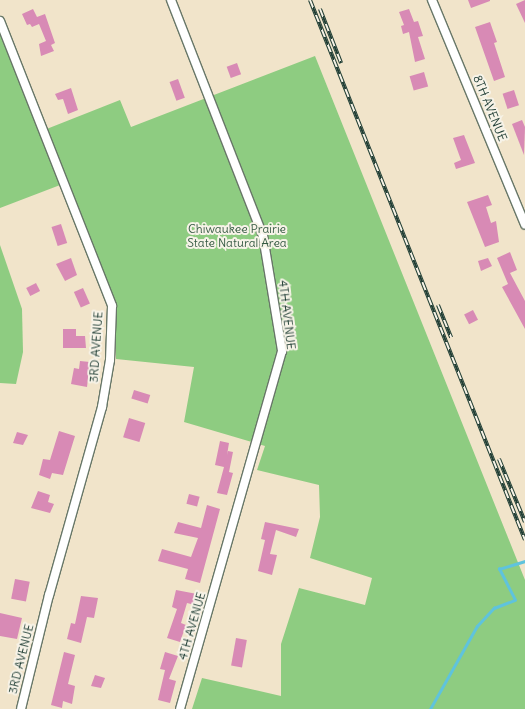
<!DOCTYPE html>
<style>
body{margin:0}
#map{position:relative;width:525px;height:709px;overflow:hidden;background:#f1e4ca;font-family:Delius,sans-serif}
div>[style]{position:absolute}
.green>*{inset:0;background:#8ecc81}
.stream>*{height:2.5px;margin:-1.25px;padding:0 1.25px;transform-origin:1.25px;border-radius:1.25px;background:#5fc3dd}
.building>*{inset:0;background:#d88ab5;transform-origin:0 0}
.roads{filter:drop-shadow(1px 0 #687768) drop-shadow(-1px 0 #687768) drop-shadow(0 1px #687768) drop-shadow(0 -1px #687768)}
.street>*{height:8px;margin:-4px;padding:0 4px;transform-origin:4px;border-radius:4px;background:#fff}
.rail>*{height:4px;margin-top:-2px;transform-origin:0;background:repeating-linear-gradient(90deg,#f7f3e8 0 8px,#1f3d34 0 16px);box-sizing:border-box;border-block:1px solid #1f3d34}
span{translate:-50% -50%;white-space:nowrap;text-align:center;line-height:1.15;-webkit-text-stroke:4px #f7f3e8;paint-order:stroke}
.street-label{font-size:12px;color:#1f3d34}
.park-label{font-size:12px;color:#355a43}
</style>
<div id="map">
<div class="green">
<div style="clip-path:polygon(0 34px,39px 132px,120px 100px,131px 127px,315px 56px,525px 580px,525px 709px,192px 709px,202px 678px,281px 696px,281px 644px,299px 588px,365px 605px,372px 578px,310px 558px,320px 517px,319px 485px,257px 470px,265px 446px,184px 422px,194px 367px,116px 359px,116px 322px,111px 294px,68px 182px,0 208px)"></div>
<div style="clip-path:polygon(0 245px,22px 309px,23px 352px,16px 384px,0 383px)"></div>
</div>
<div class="stream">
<div style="left:430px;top:709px;width:95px;rotate:-60.5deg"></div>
<div style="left:477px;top:626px;width:25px;rotate:-47deg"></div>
<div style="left:494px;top:608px;width:22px;rotate:-21deg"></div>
<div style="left:515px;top:600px;width:35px;rotate:-117deg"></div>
<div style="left:499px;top:569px;width:27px;rotate:-17deg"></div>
</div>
<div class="building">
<div style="clip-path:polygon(468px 0,490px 0,490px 1px,471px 8px)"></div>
<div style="clip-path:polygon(525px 0,525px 23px,516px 4px)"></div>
<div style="clip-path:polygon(33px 9px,37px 17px,45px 14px,55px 43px,51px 45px,54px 51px,41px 56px,39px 44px,46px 41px,39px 24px,32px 27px,30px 24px,27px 25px,22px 14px)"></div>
<div style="clip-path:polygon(409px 9px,414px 22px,418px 21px,423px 36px,418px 37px,425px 59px,415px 62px,409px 32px,403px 34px,401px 26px,404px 25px,399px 12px)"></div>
<div style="clip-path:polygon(490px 22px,497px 42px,494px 43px,505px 77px,494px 81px,475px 27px)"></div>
<div style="left:237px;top:63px;width:12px;height:11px;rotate:70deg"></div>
<div style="left:424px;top:72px;width:15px;height:15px;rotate:74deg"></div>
<div style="left:178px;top:79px;width:20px;height:9px;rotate:70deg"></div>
<div style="clip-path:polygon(71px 88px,78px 110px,68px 114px,63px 99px,58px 100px,55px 94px)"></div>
<div style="left:514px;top:90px;width:16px;height:12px;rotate:72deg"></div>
<div style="clip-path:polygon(522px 120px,525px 127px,524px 155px,512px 124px)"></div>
<div style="clip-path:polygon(464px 135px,475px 163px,456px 169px,454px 163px,461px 160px,453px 138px)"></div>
<div style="clip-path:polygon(488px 195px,492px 205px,486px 207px,491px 223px,496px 221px,499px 242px,485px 247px,467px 202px)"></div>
<div style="left:61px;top:224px;width:20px;height:10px;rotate:72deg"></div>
<div style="clip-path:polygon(510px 252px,517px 270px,510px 273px,525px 301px,525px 329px,502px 287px,508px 284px,497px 258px)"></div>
<div style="clip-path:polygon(71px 258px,77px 275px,65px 281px,56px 264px)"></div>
<div style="clip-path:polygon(488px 258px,492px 266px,481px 271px,478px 261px)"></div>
<div style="left:36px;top:283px;width:9px;height:11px;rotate:63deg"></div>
<div style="left:83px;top:288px;width:17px;height:10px;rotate:66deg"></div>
<div style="left:473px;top:310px;width:11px;height:10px;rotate:63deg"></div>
<div style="clip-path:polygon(63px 329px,76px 329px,76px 336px,85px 336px,86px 348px,63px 348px)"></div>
<div style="clip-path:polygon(80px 361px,90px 362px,87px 387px,71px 384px,74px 368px,79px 369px)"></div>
<div style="left:134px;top:390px;width:17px;height:9px;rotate:17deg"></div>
<div style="left:129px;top:418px;width:17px;height:20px;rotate:17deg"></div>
<div style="clip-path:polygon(59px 431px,75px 436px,63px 475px,52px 473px,50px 479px,39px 475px,43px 459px,50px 460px)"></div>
<div style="clip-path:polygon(17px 432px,28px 435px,23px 445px,13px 443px)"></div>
<div style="clip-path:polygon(220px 441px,229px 443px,227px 455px,228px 451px,233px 452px,229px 472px,233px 473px,227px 495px,217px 493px,224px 467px,215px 465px)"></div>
<div style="clip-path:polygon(38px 491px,50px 495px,48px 502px,54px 504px,50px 513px,31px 508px)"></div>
<div style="left:189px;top:494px;width:11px;height:10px;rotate:15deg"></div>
<div style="clip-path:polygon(207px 505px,220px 509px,200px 583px,185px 579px,188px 569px,158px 561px,162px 549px,191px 557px,198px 538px,174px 533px,178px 522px,201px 528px)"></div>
<div style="clip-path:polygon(265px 522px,299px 529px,296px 537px,276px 530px,270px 554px,277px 555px,272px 575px,258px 571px,265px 540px,261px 539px)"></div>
<div style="left:15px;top:579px;width:15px;height:20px;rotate:11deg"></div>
<div style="clip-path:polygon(176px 590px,197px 594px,195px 605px,187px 603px,181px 623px,186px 625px,180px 642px,167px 638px,177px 609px,172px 607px)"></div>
<div style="clip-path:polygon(81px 596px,98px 598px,94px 618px,87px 617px,81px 643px,67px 639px,71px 623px,75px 624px)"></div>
<div style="clip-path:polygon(0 613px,22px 618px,17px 639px,0 636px)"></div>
<div style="left:236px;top:638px;width:11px;height:28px;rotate:10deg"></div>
<div style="clip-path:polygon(64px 652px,75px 655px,68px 684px,75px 686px,72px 704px,63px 701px,62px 708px,51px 705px)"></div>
<div style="clip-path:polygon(165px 652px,178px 656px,169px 679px,176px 681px,170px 703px,158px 700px,165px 670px,160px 669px)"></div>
<div style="clip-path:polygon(95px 675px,105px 678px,101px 688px,91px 686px)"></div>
</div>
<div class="roads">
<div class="street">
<div style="left:171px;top:0;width:253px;rotate:68.7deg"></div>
<div style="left:263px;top:236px;width:117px;rotate:80.6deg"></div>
<div style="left:282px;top:351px;width:372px;rotate:105.9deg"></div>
<div style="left:432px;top:0;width:243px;rotate:67.5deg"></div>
<div style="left:0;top:21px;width:306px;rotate:68.5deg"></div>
<div style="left:112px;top:306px;width:54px;rotate:92.1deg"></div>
<div style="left:110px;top:360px;width:48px;rotate:99.7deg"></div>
<div style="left:102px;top:407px;width:195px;rotate:105.7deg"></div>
<div style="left:49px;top:595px;width:117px;rotate:103.8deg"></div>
</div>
</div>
<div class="rail">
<div style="left:310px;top:0;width:581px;rotate:68.29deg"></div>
<div style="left:320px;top:9px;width:58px;rotate:68.7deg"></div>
<div style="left:438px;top:305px;width:35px;rotate:68deg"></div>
<div style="left:499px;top:459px;width:68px;rotate:67.6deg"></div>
</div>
<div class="street-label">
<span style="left:490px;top:108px;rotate:68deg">8TH AVENUE</span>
<span style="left:287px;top:315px;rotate:83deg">4TH AVENUE</span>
<span style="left:96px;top:347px;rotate:-86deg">3RD AVENUE</span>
<span style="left:192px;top:626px;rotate:-74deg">4TH AVENUE</span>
<span style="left:21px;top:659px;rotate:-76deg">3RD AVENUE</span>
</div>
<div class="park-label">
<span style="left:237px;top:236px">Chiwaukee Prairie<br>State Natural Area</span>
</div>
</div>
